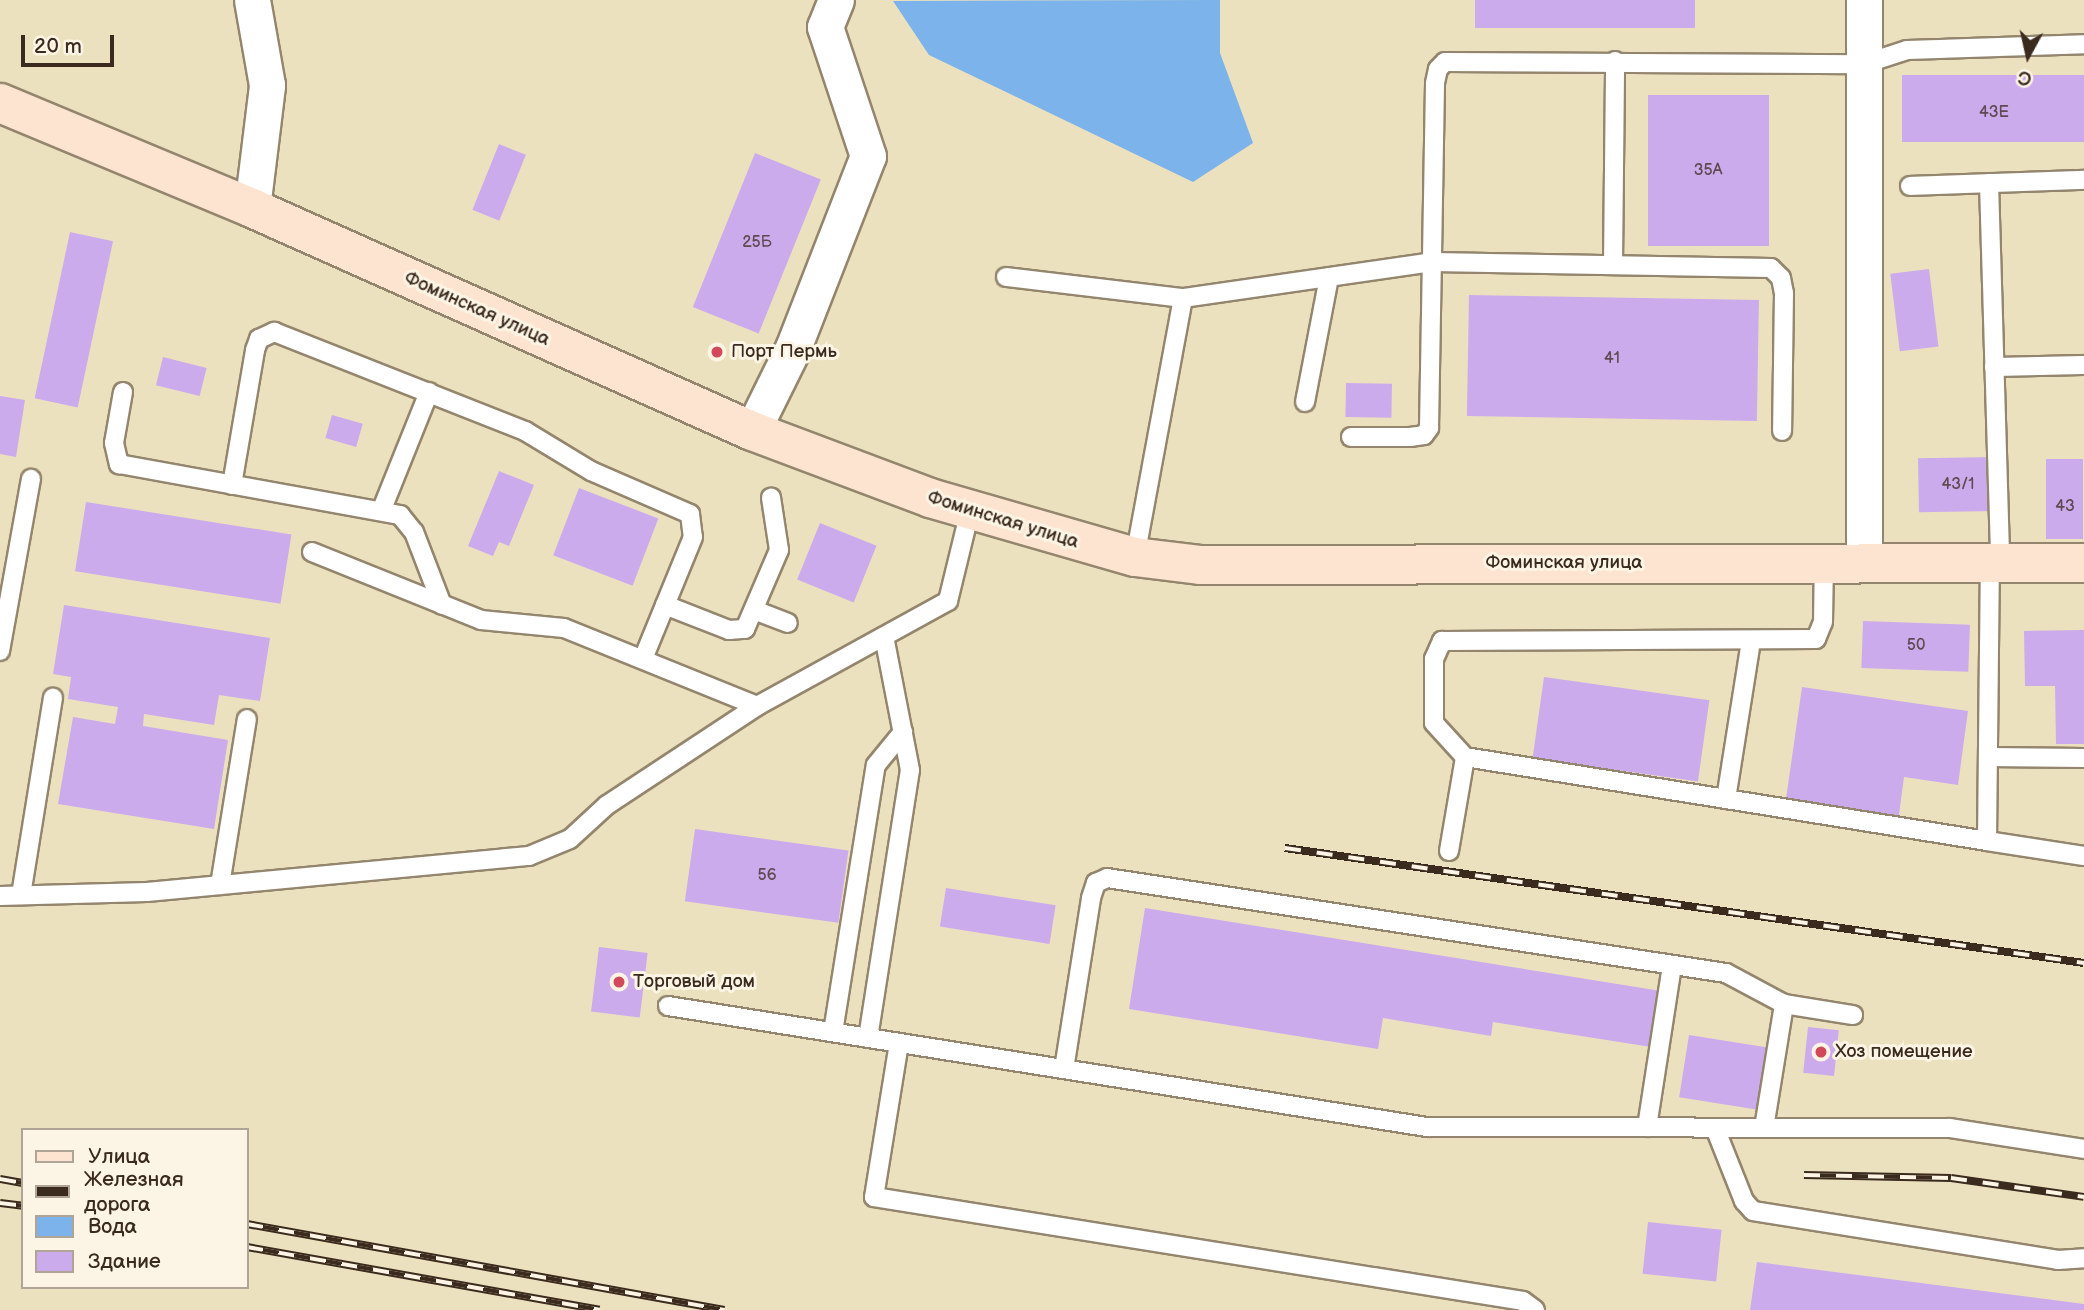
<!DOCTYPE html>
<meta charset="utf-8">
<style>
body{margin:0}
#map{position:relative;width:2084px;height:1310px;overflow:hidden;background:#ece1be;font-family:"Balsamiq Sans",sans-serif}
div>[style]{position:absolute}
.water>*{inset:0;background:#7bb3ea}
.building>*{inset:0;background:#ccabed;transform-origin:0 0}
.roads{filter:drop-shadow(2px 0 #94866e) drop-shadow(-2px 0 #94866e) drop-shadow(0 2px #94866e) drop-shadow(0 -2px #94866e)}
.lane>*{height:18px;margin:-9px;padding:0 9px;transform-origin:9px;border-radius:9px;background:#fff}
.street>*{height:35px;margin:-17.5px;padding:0 17.5px;transform-origin:17.5px;border-radius:17.5px;background:#fff}
.secondary>*{height:38px;margin:-19px;padding:0 19px;transform-origin:19px;border-radius:19px;background:#fde4d0}
.rail>*{height:8px;margin-top:-4px;transform-origin:0;background:repeating-linear-gradient(90deg,#fcf5e5 0 16px,#3b2a1e 0 32px);box-sizing:border-box;border-block:2px solid #3b2a1e}
.dots>*{width:19px;height:19px;translate:-50% -50%;box-sizing:border-box;border:4px solid #fcf5e5;border-radius:50%}
span{translate:-50% -50%;white-space:nowrap;text-align:center;line-height:1.15;-webkit-text-stroke:6px #fcf5e5;paint-order:stroke}
.number-label{font-size:16px;color:#5f4a52}
.number-label span{-webkit-text-stroke-width:0}
.street-label{font-size:19px;color:#3b2a1e}
.poi-label{font-size:19px;color:#3b2a1e}
.left{translate:0 -50%;text-align:left}
.legend{position:absolute;left:21px;top:1128px;width:228px;height:161px;box-sizing:border-box;background:#fcf5e5;border:2px solid #afa495;margin:0;padding:9px 12px;list-style:none;font-size:21px;color:#3b2a1e}
.legend li{display:flex;align-items:center;gap:14px;height:35px}
.legend b{width:35px;border:2px solid #afa495}
.north{position:absolute;left:1993px;top:21px;width:70px;height:70px;-webkit-text-stroke:5px #fcf5e5;paint-order:stroke;rotate:188deg;font-size:19px;font-weight:700;line-height:28px;text-align:center;color:#3b2a1e}
.north::after{content:'';display:block;margin:auto;width:24px;height:32px;background:#3b2a1e;clip-path:polygon(50% 0,100% 100%,50% 72%,0 100%)}
.scale{position:absolute;left:21px;top:35px;width:93px;height:32px;box-sizing:border-box;border:4px solid #3b2a1e;border-top:0;padding-left:9px;font-size:21px;line-height:24px;white-space:nowrap;color:#3b2a1e;-webkit-text-stroke:5px #fcf5e5;paint-order:stroke}
</style>
<div id="map">
<div class="water">
<div style="clip-path:polygon(1220px 0,1220px 53px,1253px 143px,1193px 182px,929px 55px,893px 1px)"></div>
</div>
<div class="building">
<div style="left:1475px;top:0;width:220px;height:28px"></div>
<div style="left:2084px;top:75px;width:67px;height:182px;rotate:90deg"></div>
<div style="left:1648px;top:95px;width:121px;height:151px"></div>
<div style="left:499px;top:144px;width:29px;height:71px;rotate:22deg"></div>
<div style="left:755px;top:153px;width:71px;height:166px;rotate:22deg"></div>
<div style="left:70px;top:232px;width:44px;height:170px;rotate:12deg"></div>
<div style="left:1929px;top:269px;width:78px;height:39px;rotate:83deg"></div>
<div style="left:1469px;top:295px;width:290px;height:121px;rotate:1deg"></div>
<div style="left:163px;top:357px;width:45px;height:29px;rotate:14deg"></div>
<div style="left:1346px;top:383px;width:46px;height:34px;rotate:1deg"></div>
<div style="clip-path:polygon(0 396px,25px 400px,16px 457px,0 454px)"></div>
<div style="left:332px;top:415px;width:32px;height:24px;rotate:16deg"></div>
<div style="left:1996px;top:457px;width:54px;height:78px;rotate:89deg"></div>
<div style="left:2046px;top:459px;width:37px;height:80px"></div>
<div style="clip-path:polygon(499px 471px,534px 485px,509px 546px,499px 542px,493px 556px,468px 546px)"></div>
<div style="left:579px;top:488px;width:85px;height:72px;rotate:21deg"></div>
<div style="left:86px;top:502px;width:208px;height:70px;rotate:9deg"></div>
<div style="left:820px;top:523px;width:61px;height:61px;rotate:22deg"></div>
<div style="clip-path:polygon(64px 605px,270px 638px,260px 701px,219px 695px,214px 725px,144px 714px,143px 726px,228px 740px,214px 829px,58px 804px,73px 717px,115px 724px,118px 707px,68px 699px,71px 677px,53px 674px)"></div>
<div style="left:1863px;top:621px;width:107px;height:47px;rotate:2deg"></div>
<div style="clip-path:polygon(2084px 630px,2084px 744px,2056px 744px,2055px 686px,2025px 686px,2024px 631px)"></div>
<div style="left:1544px;top:677px;width:167px;height:82px;rotate:8deg"></div>
<div style="clip-path:polygon(1802px 687px,1968px 711px,1958px 785px,1904px 777px,1898px 822px,1785px 806px)"></div>
<div style="left:695px;top:829px;width:155px;height:73px;rotate:8deg"></div>
<div style="left:946px;top:888px;width:111px;height:39px;rotate:9deg"></div>
<div style="clip-path:polygon(1145px 908px,1661px 991px,1651px 1047px,1493px 1022px,1491px 1036px,1383px 1018px,1378px 1049px,1129px 1009px)"></div>
<div style="left:599px;top:947px;width:49px;height:65px;rotate:7deg"></div>
<div style="left:1808px;top:1027px;width:31px;height:46px;rotate:6deg"></div>
<div style="left:1689px;top:1035px;width:83px;height:63px;rotate:9deg"></div>
<div style="left:1648px;top:1222px;width:74px;height:52px;rotate:6deg"></div>
<div style="clip-path:polygon(1757px 1262px,2084px 1304px,2084px 1310px,1750px 1310px)"></div>
</div>
<div class="roads">
<div class="lane">
<div style="left:1989px;top:183px;width:379px;rotate:88.3deg"></div>
<div style="left:1910px;top:186px;width:174px;rotate:-2deg"></div>
<div style="left:1613px;top:264px;width:203px;rotate:-89.4deg"></div>
<div style="left:1006px;top:277px;width:178px;rotate:6.8deg"></div>
<div style="left:1994px;top:367px;width:90px;rotate:-1.3deg"></div>
<div style="left:123px;top:392px;width:52px;rotate:100deg"></div>
<div style="left:114px;top:443px;width:22px;rotate:77deg"></div>
<div style="left:119px;top:464px;width:286px;rotate:10.3deg"></div>
<div style="left:400px;top:515px;width:22px;rotate:51deg"></div>
<div style="left:414px;top:532px;width:78px;rotate:69deg"></div>
<div style="left:1305px;top:402px;width:127px;rotate:-79.1deg"></div>
<div style="left:1351px;top:437px;width:59px"></div>
<div style="left:1410px;top:437px;width:14px;rotate:-8deg"></div>
<div style="left:1424px;top:435px;width:9px;rotate:-54deg"></div>
<div style="left:1429px;top:428px;width:345px;rotate:-89deg"></div>
<div style="left:1435px;top:83px;width:14px;rotate:-78deg"></div>
<div style="left:1438px;top:69px;width:10px;rotate:-45deg"></div>
<div style="left:1445px;top:62px;width:419px;rotate:0.3deg"></div>
<div style="left:1864px;top:64px;width:45px;rotate:-18deg"></div>
<div style="left:1907px;top:50px;width:177px;rotate:-1.9deg"></div>
<div style="left:232px;top:485px;width:137px;rotate:-80.3deg"></div>
<div style="left:255px;top:350px;width:12px;rotate:-70deg"></div>
<div style="left:259px;top:339px;width:17px;rotate:-25deg"></div>
<div style="left:274px;top:332px;width:270px;rotate:21.5deg"></div>
<div style="left:525px;top:431px;width:77px;rotate:31.2deg"></div>
<div style="left:591px;top:471px;width:108px;rotate:23.5deg"></div>
<div style="left:690px;top:514px;width:23px;rotate:83deg"></div>
<div style="left:693px;top:537px;width:132px;rotate:112.3deg"></div>
<div style="left:382px;top:509px;width:126px;rotate:-68.1deg"></div>
<div style="left:312px;top:552px;width:182px;rotate:21.9deg"></div>
<div style="left:481px;top:620px;width:83px;rotate:5.5deg"></div>
<div style="left:564px;top:628px;width:208px;rotate:22deg"></div>
<div style="left:1135px;top:557px;width:263px;rotate:-79.5deg"></div>
<div style="left:1183px;top:298px;width:253px;rotate:-8.2deg"></div>
<div style="left:1433px;top:262px;width:338px;rotate:1deg"></div>
<div style="left:1771px;top:268px;width:14px;rotate:45deg"></div>
<div style="left:1781px;top:278px;width:15px;rotate:79deg"></div>
<div style="left:1784px;top:293px;width:138px;rotate:90.8deg"></div>
<div style="left:665px;top:605px;width:69px;rotate:21.3deg"></div>
<div style="left:729px;top:630px;width:16px;rotate:-4deg"></div>
<div style="left:745px;top:629px;width:86px;rotate:-66.7deg"></div>
<div style="left:779px;top:550px;width:53px;rotate:-98.7deg"></div>
<div style="left:754px;top:610px;width:36px;rotate:21deg"></div>
<div style="left:0;top:651px;width:175px;rotate:-79.8deg"></div>
<div style="left:1465px;top:757px;width:46px;rotate:-132.4deg"></div>
<div style="left:1434px;top:723px;width:64px;rotate:-90deg"></div>
<div style="left:1434px;top:659px;width:20px;rotate:-66deg"></div>
<div style="left:1442px;top:641px;width:374px;rotate:-0.3deg"></div>
<div style="left:1816px;top:639px;width:18px;rotate:-68deg"></div>
<div style="left:1823px;top:622px;width:61px;rotate:-89.1deg"></div>
<div style="left:1988px;top:757px;width:96px;rotate:0.6deg"></div>
<div style="left:1726px;top:799px;width:160px;rotate:-81deg"></div>
<div style="left:1987px;top:841px;width:98px;rotate:8.8deg"></div>
<div style="left:1449px;top:851px;width:95px;rotate:-80.3deg"></div>
<div style="left:1465px;top:757px;width:529px;rotate:9.14deg"></div>
<div style="left:1987px;top:841px;width:279px;rotate:-89.4deg"></div>
<div style="left:220px;top:885px;width:168px;rotate:-80.8deg"></div>
<div style="left:21px;top:895px;width:200px;rotate:-80.8deg"></div>
<div style="left:0;top:896px;width:147px;rotate:-1.6deg"></div>
<div style="left:147px;top:892px;width:384px;rotate:-5.4deg"></div>
<div style="left:529px;top:856px;width:44px;rotate:-22.5deg"></div>
<div style="left:570px;top:839px;width:50px;rotate:-42.6deg"></div>
<div style="left:607px;top:805px;width:180px;rotate:-33.4deg"></div>
<div style="left:757px;top:706px;width:218px;rotate:-28.8deg"></div>
<div style="left:948px;top:601px;width:93px;rotate:-76.3deg"></div>
<div style="left:668px;top:1006px;width:769px;rotate:9.06deg"></div>
<div style="left:1427px;top:1127px;width:523px;rotate:0.11deg"></div>
<div style="left:1950px;top:1128px;width:136px;rotate:8.9deg"></div>
<div style="left:833px;top:1032px;width:270px;rotate:-80.9deg"></div>
<div style="left:876px;top:765px;width:43px;rotate:-50.7deg"></div>
<div style="left:868px;top:1038px;width:271px;rotate:-81.1deg"></div>
<div style="left:910px;top:770px;width:136px;rotate:-101deg"></div>
<div style="left:899px;top:1043px;width:156px;rotate:99.2deg"></div>
<div style="left:874px;top:1197px;width:657px;rotate:9.1deg"></div>
<div style="left:1523px;top:1301px;width:15px;rotate:37deg"></div>
<div style="left:1064px;top:1069px;width:173px;rotate:-81deg"></div>
<div style="left:1091px;top:898px;width:16px;rotate:-72deg"></div>
<div style="left:1096px;top:883px;width:12px;rotate:-24deg"></div>
<div style="left:1107px;top:878px;width:626px;rotate:8.73deg"></div>
<div style="left:1726px;top:973px;width:66px;rotate:28.1deg"></div>
<div style="left:1784px;top:1004px;width:70px;rotate:9.1deg"></div>
<div style="left:1647px;top:1127px;width:164px;rotate:-81.2deg"></div>
<div style="left:1715px;top:1128px;width:79px;rotate:68.3deg"></div>
<div style="left:1744px;top:1201px;width:13px;rotate:48deg"></div>
<div style="left:1753px;top:1211px;width:309px;rotate:9.1deg"></div>
<div style="left:2058px;top:1260px;width:26px;rotate:-4deg"></div>
<div style="left:1764px;top:1128px;width:126px;rotate:-80.8deg"></div>
</div>
<div class="street">
<div style="left:1864px;top:0;width:560px;rotate:90deg"></div>
<div style="left:252px;top:208px;width:124px;rotate:-83deg"></div>
<div style="left:267px;top:85px;width:86px;rotate:-100deg"></div>
<div style="left:752px;top:431px;width:93px;rotate:-63.7deg"></div>
<div style="left:793px;top:348px;width:206px;rotate:-68.7deg"></div>
<div style="left:868px;top:156px;width:136px;rotate:-108.4deg"></div>
<div style="left:825px;top:27px;width:29px;rotate:-68deg"></div>
</div>
<div class="secondary">
<div style="left:0;top:103px;width:273px;rotate:22.6deg"></div>
<div style="left:252px;top:208px;width:547px;rotate:24.04deg"></div>
<div style="left:752px;top:431px;width:190px;rotate:20.6deg"></div>
<div style="left:930px;top:498px;width:213px;rotate:16.1deg"></div>
<div style="left:1135px;top:557px;width:65px;rotate:7deg"></div>
<div style="left:1200px;top:565px;width:884px;rotate:-0.13deg"></div>
</div>
</div>
<div class="rail">
<div style="left:1285px;top:848px;width:807px;rotate:8.19deg"></div>
<div style="left:1804px;top:1175px;width:147px;rotate:1.2deg"></div>
<div style="left:1951px;top:1178px;width:134px;rotate:8.1deg"></div>
<div style="left:0;top:1179px;width:23px;rotate:10deg"></div>
<div style="left:0;top:1203px;width:23px;rotate:7deg"></div>
<div style="left:247px;top:1224px;width:485px;rotate:10.2deg"></div>
<div style="left:247px;top:1247px;width:358px;rotate:10.1deg"></div>
</div>
<div class="dots">
<div style="left:717px;top:352px;background:#d1495b"></div>
<div style="left:619px;top:982px;background:#d1495b"></div>
<div style="left:1821px;top:1052px;background:#d1495b"></div>
</div>
<div class="number-label">
<span style="left:1994px;top:113px">43Е</span>
<span style="left:1708px;top:171px">35А</span>
<span style="left:757px;top:243px">25Б</span>
<span style="left:1612px;top:359px">41</span>
<span style="left:1958px;top:485px">43/1</span>
<span style="left:2065px;top:507px">43</span>
<span style="left:1916px;top:646px">50</span>
<span style="left:767px;top:876px">56</span>
</div>
<div class="street-label">
<span style="left:477px;top:309px;rotate:24deg">Фоминская улица</span>
<span style="left:1003px;top:520px;rotate:17deg">Фоминская улица</span>
<span style="left:1564px;top:563px">Фоминская улица</span>
</div>
<div class="poi-label">
<span class="left" style="left:731px;top:352px">Порт Пермь</span>
<span class="left" style="left:633px;top:982px">Торговый дом</span>
<span class="left" style="left:1835px;top:1052px">Хоз помещение</span>
</div>
<ul class="legend">
<li><b style="height:9px;background:#fde4d0"></b>Улица</li>
<li><b style="height:9px;background:#3b2a1e"></b>Железная дорога</li>
<li><b style="height:19px;background:#7bb3ea"></b>Вода</li>
<li><b style="height:19px;background:#ccabed"></b>Здание</li>
</ul>
<div class="north">С</div>
<div class="scale">20 m</div>
</div>
